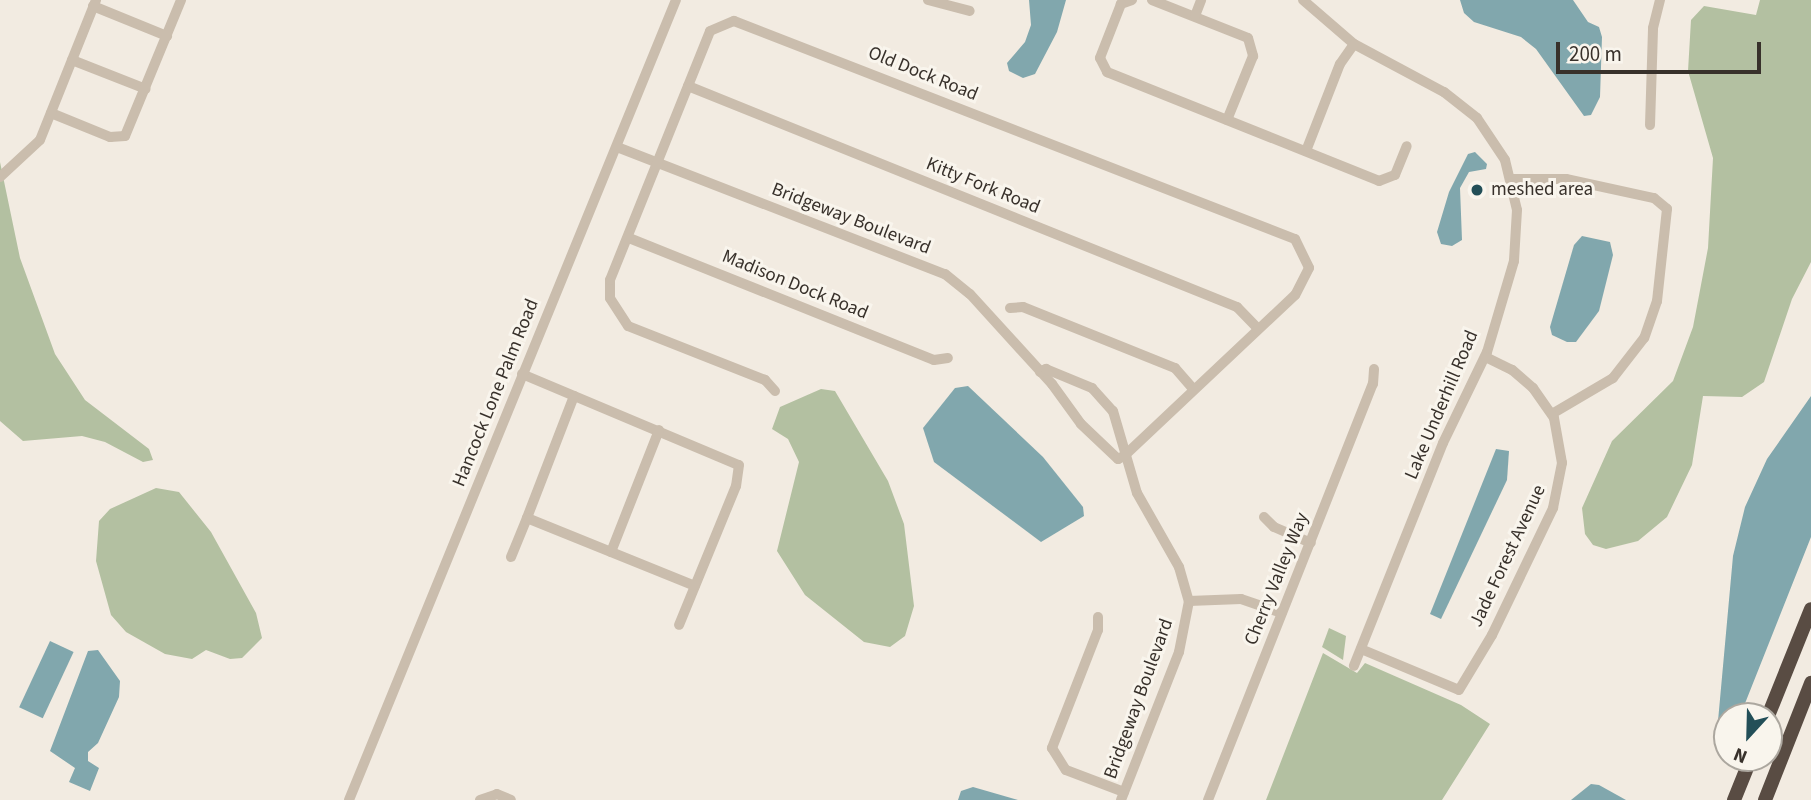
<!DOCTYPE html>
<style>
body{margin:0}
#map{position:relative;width:1811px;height:800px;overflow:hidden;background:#f2ebe1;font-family:"Source Sans 3",sans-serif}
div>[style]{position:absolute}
.green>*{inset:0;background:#b3c0a1}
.water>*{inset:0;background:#81a7ad;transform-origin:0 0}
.minor>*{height:10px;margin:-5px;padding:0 5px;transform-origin:5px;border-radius:5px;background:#cabdad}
.highway>*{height:14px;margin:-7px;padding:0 7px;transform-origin:7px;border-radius:7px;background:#594c43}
.dots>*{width:19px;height:19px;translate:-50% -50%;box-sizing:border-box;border:4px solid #f9f5ed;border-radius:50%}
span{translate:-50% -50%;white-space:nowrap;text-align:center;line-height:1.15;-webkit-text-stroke:6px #f9f5ed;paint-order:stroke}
.street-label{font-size:19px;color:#38312b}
.poi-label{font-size:19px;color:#38312b}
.left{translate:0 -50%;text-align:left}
.north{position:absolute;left:1713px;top:702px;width:70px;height:70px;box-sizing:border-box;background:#f9f5ed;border:2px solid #aca79f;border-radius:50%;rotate:202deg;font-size:19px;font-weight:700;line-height:28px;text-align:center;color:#38312b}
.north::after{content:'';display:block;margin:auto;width:24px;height:32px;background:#234f58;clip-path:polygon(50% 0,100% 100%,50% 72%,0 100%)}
.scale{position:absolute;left:1556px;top:42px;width:205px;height:32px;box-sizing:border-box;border:4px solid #38312b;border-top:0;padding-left:9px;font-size:21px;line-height:24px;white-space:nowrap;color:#38312b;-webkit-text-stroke:5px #f9f5ed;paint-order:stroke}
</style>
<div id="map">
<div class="green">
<div style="clip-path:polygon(1760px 0,1811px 0,1811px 262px,1792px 299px,1764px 382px,1742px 397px,1703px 396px,1692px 465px,1667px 517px,1638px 541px,1606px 549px,1593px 545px,1585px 534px,1582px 508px,1612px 441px,1673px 381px,1693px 327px,1708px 248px,1713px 158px,1688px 71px,1691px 20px,1704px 6px,1756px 15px)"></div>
<div style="clip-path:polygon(0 162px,20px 258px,55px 354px,85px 400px,149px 449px,153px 460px,143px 462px,105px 442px,82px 436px,23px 441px,0 421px)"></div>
<div style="clip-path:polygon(821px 389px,835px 391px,888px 481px,904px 524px,914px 606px,905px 636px,890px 647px,864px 642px,805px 595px,777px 551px,799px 462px,788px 439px,772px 429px,780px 407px)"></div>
<div style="clip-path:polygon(156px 488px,179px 492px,211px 532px,256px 613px,262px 638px,242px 658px,230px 659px,206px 650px,192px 659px,165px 654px,126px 632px,111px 615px,96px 561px,99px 521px,110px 509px)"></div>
<div style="clip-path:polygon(1329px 628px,1346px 636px,1343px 660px,1322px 647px)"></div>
<div style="clip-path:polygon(1323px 653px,1357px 673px,1365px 663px,1461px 705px,1490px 724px,1442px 800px,1266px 800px)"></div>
</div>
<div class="water">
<div style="clip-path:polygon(1029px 0,1066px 0,1057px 32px,1035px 74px,1023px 78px,1009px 71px,1007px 63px,1025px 42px,1031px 25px)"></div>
<div style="clip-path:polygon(1460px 0,1573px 0,1588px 22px,1599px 27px,1602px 37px,1600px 97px,1591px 115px,1584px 116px,1536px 49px,1521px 37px,1474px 22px,1464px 13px)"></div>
<div style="clip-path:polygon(1475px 152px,1487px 164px,1486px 169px,1469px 172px,1460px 188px,1462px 240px,1452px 246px,1441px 244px,1437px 232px,1449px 192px,1468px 154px)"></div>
<div style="clip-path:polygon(1582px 236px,1610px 242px,1613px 255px,1599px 311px,1576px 342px,1567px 342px,1552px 335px,1550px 327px,1574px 245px)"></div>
<div style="clip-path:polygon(968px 386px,1043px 457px,1083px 507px,1084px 516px,1041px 542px,934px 462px,923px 428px,955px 388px)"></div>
<div style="clip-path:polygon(1811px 396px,1811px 537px,1740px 716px,1727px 716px,1727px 729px,1718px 721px,1733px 556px,1745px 507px,1767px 459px)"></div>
<div style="clip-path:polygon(1496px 449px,1509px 451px,1507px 480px,1441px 619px,1430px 614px)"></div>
<div style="left:50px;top:641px;width:26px;height:73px;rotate:25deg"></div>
<div style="clip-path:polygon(98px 650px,120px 681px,119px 697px,98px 743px,88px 752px,88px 761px,99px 768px,90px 791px,69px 782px,75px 768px,50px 751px,88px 651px)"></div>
<div style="clip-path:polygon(1591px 784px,1599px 785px,1626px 800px,1571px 800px)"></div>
<div style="clip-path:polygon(973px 787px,1018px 800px,958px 800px,961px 791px)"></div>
</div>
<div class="minor">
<div style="left:928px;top:0;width:43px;rotate:14.7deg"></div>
<div style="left:1132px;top:0;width:12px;rotate:160deg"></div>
<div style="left:1121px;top:4px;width:58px;rotate:111.3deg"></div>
<div style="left:1100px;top:58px;width:16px;rotate:63deg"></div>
<div style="left:1107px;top:72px;width:293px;rotate:21.8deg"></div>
<div style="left:1379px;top:181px;width:17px;rotate:-21deg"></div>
<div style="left:1395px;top:175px;width:31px;rotate:-68deg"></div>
<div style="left:1152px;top:0;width:103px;rotate:21.6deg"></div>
<div style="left:1248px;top:38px;width:19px;rotate:74deg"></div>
<div style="left:1253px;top:56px;width:69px;rotate:112.1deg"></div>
<div style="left:1303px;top:0;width:67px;rotate:40.8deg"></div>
<div style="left:1354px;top:44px;width:102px;rotate:28.1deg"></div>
<div style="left:1444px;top:92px;width:42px;rotate:38.2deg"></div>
<div style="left:1477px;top:118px;width:50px;rotate:56.3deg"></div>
<div style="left:1505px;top:160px;width:51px;rotate:76.5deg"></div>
<div style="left:1517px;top:210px;width:51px;rotate:93.4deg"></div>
<div style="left:1514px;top:261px;width:95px;rotate:106.5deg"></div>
<div style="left:1487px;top:352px;width:101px;rotate:115.8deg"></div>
<div style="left:1443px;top:443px;width:240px;rotate:111.8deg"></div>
<div style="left:93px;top:6px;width:80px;rotate:22.1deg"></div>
<div style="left:1195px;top:16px;width:17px;rotate:-69deg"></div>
<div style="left:72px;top:60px;width:79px;rotate:21.4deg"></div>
<div style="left:688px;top:86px;width:592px;rotate:21.93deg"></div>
<div style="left:1237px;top:307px;width:30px;rotate:46deg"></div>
<div style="left:51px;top:113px;width:64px;rotate:22.1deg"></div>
<div style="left:110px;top:137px;width:15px;rotate:-4deg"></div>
<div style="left:125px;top:136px;width:147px;rotate:-67.6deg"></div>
<div style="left:1650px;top:125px;width:97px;rotate:-88.2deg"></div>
<div style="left:1653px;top:28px;width:29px;rotate:-76deg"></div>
<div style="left:617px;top:147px;width:352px;rotate:21.2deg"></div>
<div style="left:945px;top:274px;width:32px;rotate:39deg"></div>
<div style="left:970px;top:294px;width:122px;rotate:47.7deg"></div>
<div style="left:1052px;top:384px;width:49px;rotate:54.1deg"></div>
<div style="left:1081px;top:424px;width:51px;rotate:43.4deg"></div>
<div style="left:1118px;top:459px;width:7px;rotate:-27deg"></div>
<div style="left:1306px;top:151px;width:93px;rotate:-68.7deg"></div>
<div style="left:1340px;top:64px;width:24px;rotate:-55deg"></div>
<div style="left:0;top:177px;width:54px;rotate:-42.8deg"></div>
<div style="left:40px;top:140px;width:151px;rotate:-68.2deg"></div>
<div style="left:1513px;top:179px;width:53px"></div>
<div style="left:1566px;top:179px;width:90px;rotate:12.2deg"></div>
<div style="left:1654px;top:198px;width:17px;rotate:40deg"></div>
<div style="left:1667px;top:209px;width:93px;rotate:96.2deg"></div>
<div style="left:1657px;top:301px;width:39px;rotate:109deg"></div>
<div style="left:1644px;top:338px;width:51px;rotate:127.8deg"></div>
<div style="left:1613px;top:378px;width:71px;rotate:149.5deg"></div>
<div style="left:629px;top:238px;width:328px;rotate:21.8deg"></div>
<div style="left:934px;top:360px;width:14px;rotate:-8deg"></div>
<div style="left:1010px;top:308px;width:13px;rotate:-4deg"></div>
<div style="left:1023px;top:307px;width:164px;rotate:21.9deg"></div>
<div style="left:1175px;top:368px;width:28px;rotate:49deg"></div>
<div style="left:1040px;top:372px;width:7px;rotate:-27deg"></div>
<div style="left:1046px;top:369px;width:50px;rotate:22.4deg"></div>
<div style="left:1092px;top:388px;width:31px;rotate:48deg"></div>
<div style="left:1113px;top:411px;width:85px;rotate:73.7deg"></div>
<div style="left:1137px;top:493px;width:85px;rotate:60.4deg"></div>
<div style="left:1179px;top:567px;width:35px;rotate:74deg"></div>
<div style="left:1189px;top:601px;width:52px;rotate:101.1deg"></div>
<div style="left:1179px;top:652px;width:159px;rotate:111.4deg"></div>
<div style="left:522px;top:374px;width:235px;rotate:22.8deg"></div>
<div style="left:739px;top:465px;width:21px;rotate:98deg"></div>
<div style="left:736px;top:486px;width:150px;rotate:112.3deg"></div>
<div style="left:775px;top:391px;width:15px;rotate:-132deg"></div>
<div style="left:765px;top:380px;width:147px;rotate:-158.5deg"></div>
<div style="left:628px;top:326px;width:33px;rotate:-123deg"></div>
<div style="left:610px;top:298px;width:18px;rotate:-90deg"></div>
<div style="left:610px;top:280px;width:268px;rotate:-68.1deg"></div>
<div style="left:710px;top:31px;width:26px;rotate:-23deg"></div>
<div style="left:734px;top:21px;width:602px;rotate:21.24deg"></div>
<div style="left:1295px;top:239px;width:32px;rotate:64deg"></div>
<div style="left:1309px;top:268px;width:30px;rotate:117deg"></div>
<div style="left:1295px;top:295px;width:235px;rotate:136.7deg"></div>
<div style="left:574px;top:396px;width:131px;rotate:111.1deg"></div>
<div style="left:527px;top:518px;width:181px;rotate:22deg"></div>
<div style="left:1264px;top:517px;width:14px;rotate:45deg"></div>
<div style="left:1274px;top:527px;width:40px;rotate:23.4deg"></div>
<div style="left:611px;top:552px;width:131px;rotate:-68.5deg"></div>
<div style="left:511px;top:557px;width:42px;rotate:-67.7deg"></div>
<div style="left:1189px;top:601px;width:52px;rotate:-2.2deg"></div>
<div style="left:1241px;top:599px;width:43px;rotate:18.9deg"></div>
<div style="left:1098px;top:617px;width:13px;rotate:90deg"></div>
<div style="left:1098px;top:630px;width:127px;rotate:111.3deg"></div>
<div style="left:1052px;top:748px;width:26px;rotate:58deg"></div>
<div style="left:1066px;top:770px;width:62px;rotate:20.8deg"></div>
<div style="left:1361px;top:649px;width:106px;rotate:22.7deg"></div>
<div style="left:1459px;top:690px;width:64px;rotate:-59deg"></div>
<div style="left:1492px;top:635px;width:141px;rotate:-64.3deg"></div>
<div style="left:1553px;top:508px;width:46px;rotate:-78.7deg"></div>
<div style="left:1562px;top:463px;width:46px;rotate:-100.1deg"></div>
<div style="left:1554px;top:418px;width:37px;rotate:-125deg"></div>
<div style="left:1533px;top:388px;width:28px;rotate:-139deg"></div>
<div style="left:1512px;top:370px;width:30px;rotate:-154deg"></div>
<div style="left:349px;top:800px;width:864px;rotate:-67.77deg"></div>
<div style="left:480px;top:800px;width:18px;rotate:-19deg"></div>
<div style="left:497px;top:794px;width:15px;rotate:23deg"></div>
<div style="left:1208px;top:800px;width:448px;rotate:-68.4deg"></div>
<div style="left:1373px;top:384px;width:15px;rotate:-86deg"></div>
</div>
<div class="highway">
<div style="left:1768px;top:716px;width:115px;rotate:-68.1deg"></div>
<div style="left:1734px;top:800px;width:45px;rotate:-68deg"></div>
<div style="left:1765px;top:800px;width:126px;rotate:-68.5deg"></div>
</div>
<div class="dots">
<div style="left:1477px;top:190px;background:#234f58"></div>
</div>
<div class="street-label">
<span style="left:923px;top:74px;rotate:22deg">Old Dock Road</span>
<span style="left:983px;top:186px;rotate:22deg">Kitty Fork Road</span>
<span style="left:851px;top:219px;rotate:21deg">Bridgeway Boulevard</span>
<span style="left:795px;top:285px;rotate:22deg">Madison Dock Road</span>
<span style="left:496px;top:393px;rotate:-68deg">Hancock Lone Palm Road</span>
<span style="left:1442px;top:405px;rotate:-67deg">Lake Underhill Road</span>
<span style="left:1508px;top:556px;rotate:-65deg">Jade Forest Avenue</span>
<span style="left:1277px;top:579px;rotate:-68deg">Cherry Valley Way</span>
<span style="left:1139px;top:699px;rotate:-70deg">Bridgeway Boulevard</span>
</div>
<div class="poi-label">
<span class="left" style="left:1491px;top:190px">meshed area</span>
</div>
<div class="north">N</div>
<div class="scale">200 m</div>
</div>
